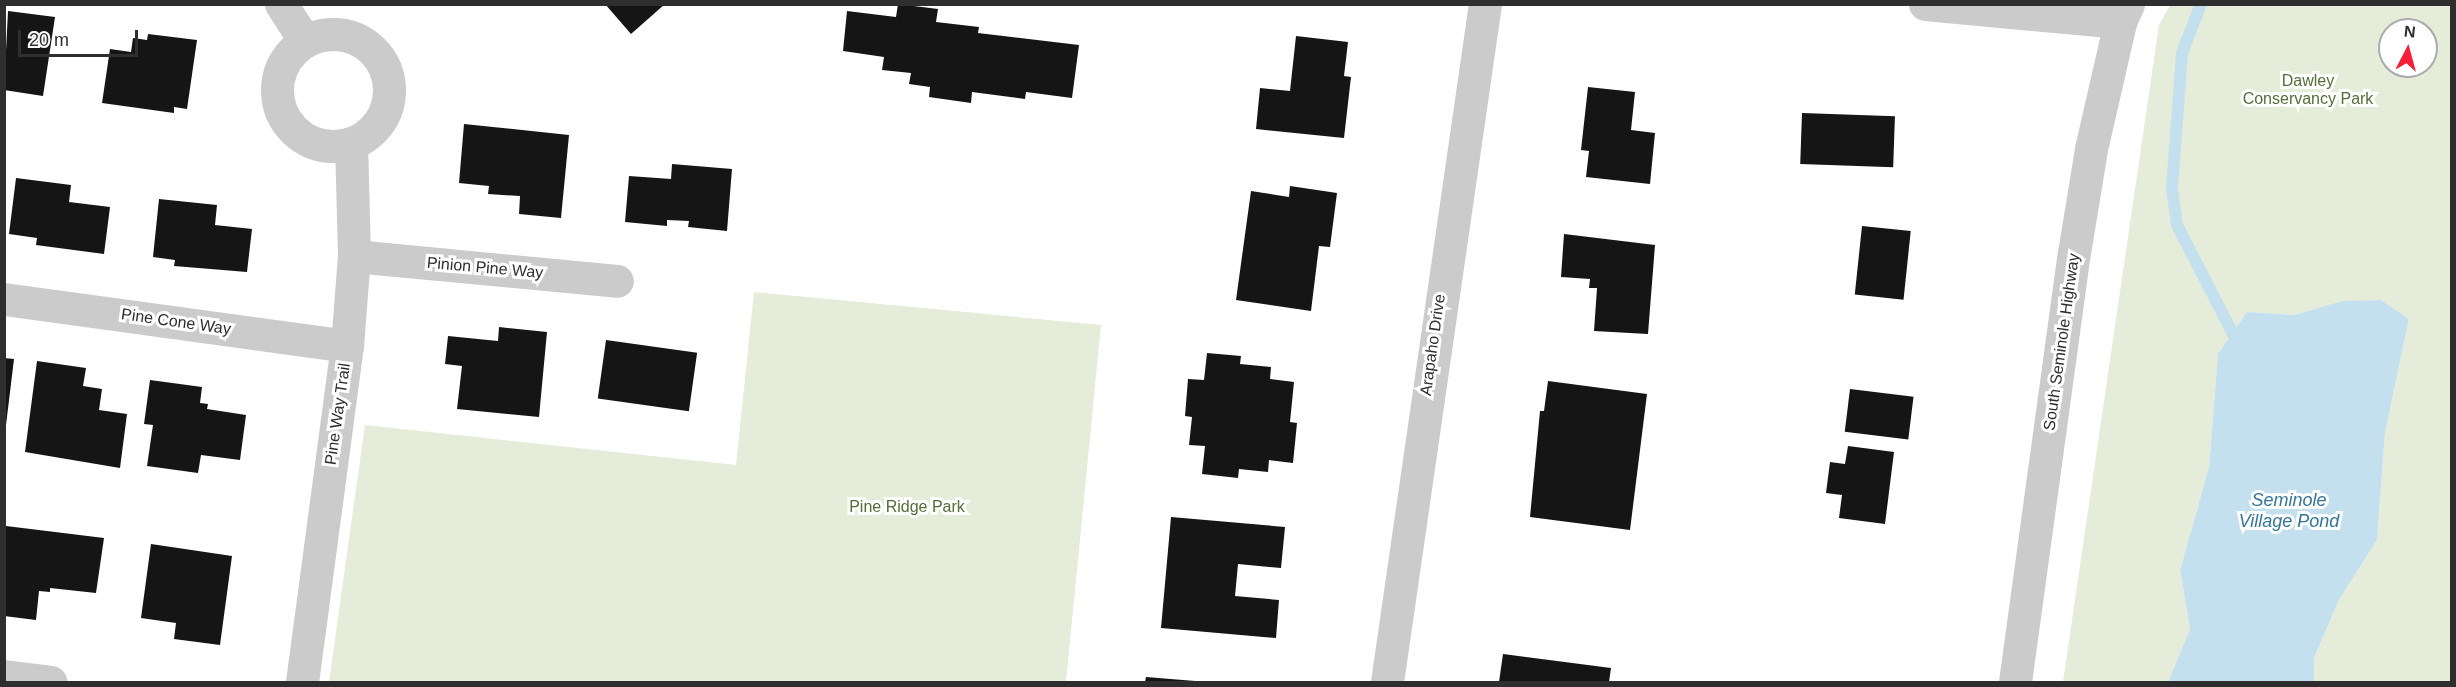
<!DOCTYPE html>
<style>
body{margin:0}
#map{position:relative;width:2456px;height:687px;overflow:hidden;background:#fff;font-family:Arial,sans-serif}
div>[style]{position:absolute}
.green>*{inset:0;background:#e5edda}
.water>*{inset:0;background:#c4e0ef}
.stream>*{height:12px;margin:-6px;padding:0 6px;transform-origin:6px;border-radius:6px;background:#c4e0ef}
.building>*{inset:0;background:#151515;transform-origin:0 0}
.minor>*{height:33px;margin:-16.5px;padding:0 16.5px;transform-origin:16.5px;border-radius:16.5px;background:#cbcbcb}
.minor>.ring{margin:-16.5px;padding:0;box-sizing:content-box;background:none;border:33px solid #cbcbcb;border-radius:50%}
span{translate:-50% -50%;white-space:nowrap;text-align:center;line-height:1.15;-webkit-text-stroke:6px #fff;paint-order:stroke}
.park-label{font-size:16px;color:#536e37}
.street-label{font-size:16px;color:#2e2e2e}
.water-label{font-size:18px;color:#347598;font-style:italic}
.frame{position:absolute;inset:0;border:6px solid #2e2e2e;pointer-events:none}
.north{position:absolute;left:2378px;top:18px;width:60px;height:60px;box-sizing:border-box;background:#fff;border:2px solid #ababab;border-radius:50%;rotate:6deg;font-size:16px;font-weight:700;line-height:24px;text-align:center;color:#2e2e2e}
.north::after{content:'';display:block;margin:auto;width:21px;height:27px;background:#f61f37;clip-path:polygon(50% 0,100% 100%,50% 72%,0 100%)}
.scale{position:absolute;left:18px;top:30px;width:120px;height:27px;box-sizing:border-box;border:3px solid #2e2e2e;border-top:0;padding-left:8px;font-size:18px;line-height:21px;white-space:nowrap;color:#2e2e2e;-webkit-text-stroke:4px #fff;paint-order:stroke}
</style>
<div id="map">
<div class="green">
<div style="clip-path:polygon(evenodd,2170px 5px,2451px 5px,2451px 682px,2314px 682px,2314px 658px,2339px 600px,2377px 540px,2385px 433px,2409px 319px,2380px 300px,2343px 302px,2294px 315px,2247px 312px,2218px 355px,2209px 467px,2180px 570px,2190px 629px,2168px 682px,2063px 682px,2159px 25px,2170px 5px,2390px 30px,2426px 30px,2426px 66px,2390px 66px,2390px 30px)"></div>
<div style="clip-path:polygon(754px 292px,1101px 325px,1066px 682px,329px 682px,365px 425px,736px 465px)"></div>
</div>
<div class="water">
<div style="clip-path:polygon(2381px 300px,2409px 319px,2385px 433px,2377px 540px,2339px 600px,2314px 658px,2314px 682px,2168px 682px,2190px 629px,2180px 570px,2209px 467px,2218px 354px,2247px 312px,2294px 315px,2343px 301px)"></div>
</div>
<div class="stream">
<div style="left:2201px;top:4px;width:53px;rotate:111.2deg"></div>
<div style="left:2182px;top:53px;width:136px;rotate:94.2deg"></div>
<div style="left:2172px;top:189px;width:36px;rotate:82deg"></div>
<div style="left:2177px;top:225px;width:123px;rotate:62.8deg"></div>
</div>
<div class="building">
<div style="clip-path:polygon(605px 4px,665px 4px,631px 34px)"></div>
<div style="clip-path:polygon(898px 4px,938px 9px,936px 22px,979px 27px,978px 33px,1079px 45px,1072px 98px,1026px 92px,1025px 99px,972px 92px,971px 103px,929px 97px,930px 87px,909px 84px,911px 73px,882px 70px,884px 57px,843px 51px,847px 11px,896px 17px)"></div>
<div style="clip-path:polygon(8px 11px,55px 17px,43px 96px,4px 90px)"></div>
<div style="clip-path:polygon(148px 34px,197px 40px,187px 109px,174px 107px,174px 113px,102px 103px,110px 49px,131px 52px,133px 38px,147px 40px)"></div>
<div style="clip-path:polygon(1296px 36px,1348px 42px,1344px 76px,1351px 77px,1344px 138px,1256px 129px,1260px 88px,1290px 91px)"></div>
<div style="clip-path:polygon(1588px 87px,1635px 92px,1631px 130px,1655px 133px,1650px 184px,1586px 177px,1589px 151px,1581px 150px)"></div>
<div style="left:1802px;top:113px;width:93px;height:51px;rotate:2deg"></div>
<div style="clip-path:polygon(464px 124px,569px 135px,561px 218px,519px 214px,520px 196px,488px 194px,489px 186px,459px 183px)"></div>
<div style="clip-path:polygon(672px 164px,732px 169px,727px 231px,688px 227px,689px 221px,667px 220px,667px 226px,625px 222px,629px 176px,671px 179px)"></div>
<div style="clip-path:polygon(16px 178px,71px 185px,69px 202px,110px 207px,104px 254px,36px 245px,37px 238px,9px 234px)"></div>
<div style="clip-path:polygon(1290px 186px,1337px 193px,1330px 247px,1319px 246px,1311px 311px,1236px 300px,1251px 191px,1289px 197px)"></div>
<div style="clip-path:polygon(159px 199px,217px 205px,215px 225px,252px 229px,247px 272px,174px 266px,175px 260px,153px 257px)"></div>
<div style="left:1862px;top:226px;width:49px;height:69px;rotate:6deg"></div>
<div style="clip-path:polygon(1564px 234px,1655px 245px,1648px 334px,1594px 331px,1597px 288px,1589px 288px,1590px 279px,1561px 277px)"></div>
<div style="clip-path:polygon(499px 327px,547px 332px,539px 417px,457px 409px,462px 366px,445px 364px,448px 336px,498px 341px)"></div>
<div style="left:606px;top:340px;width:92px;height:59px;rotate:8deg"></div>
<div style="clip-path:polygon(1207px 353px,1241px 356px,1240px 364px,1271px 367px,1270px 379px,1294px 382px,1290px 422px,1297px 423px,1293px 463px,1269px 460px,1268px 472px,1239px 469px,1238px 478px,1202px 474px,1205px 446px,1189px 445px,1192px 417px,1185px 416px,1188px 379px,1204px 380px)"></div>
<div style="clip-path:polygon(4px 358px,14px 359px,6px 425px,4px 425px)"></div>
<div style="clip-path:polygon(37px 361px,86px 368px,83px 386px,102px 389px,99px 410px,127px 414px,120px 468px,25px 452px)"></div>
<div style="clip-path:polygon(150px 380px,202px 387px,200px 403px,208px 404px,207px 409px,246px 415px,240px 460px,201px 455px,198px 473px,147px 466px,153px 425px,144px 424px)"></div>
<div style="clip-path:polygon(1548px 381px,1647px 394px,1630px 530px,1530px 517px,1540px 411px,1544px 411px)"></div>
<div style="left:1850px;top:389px;width:64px;height:43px;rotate:7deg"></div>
<div style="clip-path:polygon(1848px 446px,1894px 452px,1885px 524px,1839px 518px,1842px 495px,1826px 493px,1830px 462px,1845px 464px)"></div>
<div style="clip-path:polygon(1171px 517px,1285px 527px,1281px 568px,1238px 564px,1235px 596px,1279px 600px,1276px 638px,1161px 628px)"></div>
<div style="clip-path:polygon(6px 526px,104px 538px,96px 593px,50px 588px,50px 592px,39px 591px,36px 620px,4px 616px)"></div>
<div style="clip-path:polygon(151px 544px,232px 556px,220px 645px,174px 639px,176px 623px,141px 618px)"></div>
<div style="clip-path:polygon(1503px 654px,1611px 668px,1609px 682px,1499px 682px)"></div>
<div style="clip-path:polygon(1146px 677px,1195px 681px,1195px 682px,1145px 682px)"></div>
</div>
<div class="minor">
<div style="left:281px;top:4px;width:44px;rotate:57deg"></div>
<div style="left:1925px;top:4px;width:196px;rotate:5.3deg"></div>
<div class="ring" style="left:277px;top:34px;width:79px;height:79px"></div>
<div style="left:354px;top:256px;width:264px;rotate:5.4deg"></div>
<div style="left:4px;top:299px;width:346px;rotate:7.8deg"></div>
<div style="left:4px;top:676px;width:47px;rotate:7.3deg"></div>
<div style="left:302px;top:682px;width:339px;rotate:-82.4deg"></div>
<div style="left:347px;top:346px;width:90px;rotate:-85.6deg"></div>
<div style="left:354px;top:256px;width:113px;rotate:-91.5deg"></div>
<div style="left:1387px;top:682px;width:685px;rotate:-81.78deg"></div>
<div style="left:2015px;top:682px;width:433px;rotate:-82.2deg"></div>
<div style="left:2074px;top:253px;width:105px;rotate:-80.7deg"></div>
<div style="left:2091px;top:149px;width:130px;rotate:-77.1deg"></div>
<div style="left:2120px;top:22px;width:20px;rotate:-66deg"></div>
</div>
<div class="park-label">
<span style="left:2308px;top:90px">Dawley<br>Conservancy Park</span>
<span style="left:907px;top:507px">Pine Ridge Park</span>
</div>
<div class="street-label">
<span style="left:485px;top:268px;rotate:5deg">Pinion Pine Way</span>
<span style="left:176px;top:322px;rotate:8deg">Pine Cone Way</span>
<span style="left:2062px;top:342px;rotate:-82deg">South Seminole Highway</span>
<span style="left:1433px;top:345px;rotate:-82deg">Arapaho Drive</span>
<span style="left:338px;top:414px;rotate:-82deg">Pine Way Trail</span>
</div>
<div class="water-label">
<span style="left:2289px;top:511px">Seminole<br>Village Pond</span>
</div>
<div class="frame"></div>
<div class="north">N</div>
<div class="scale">20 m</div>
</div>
